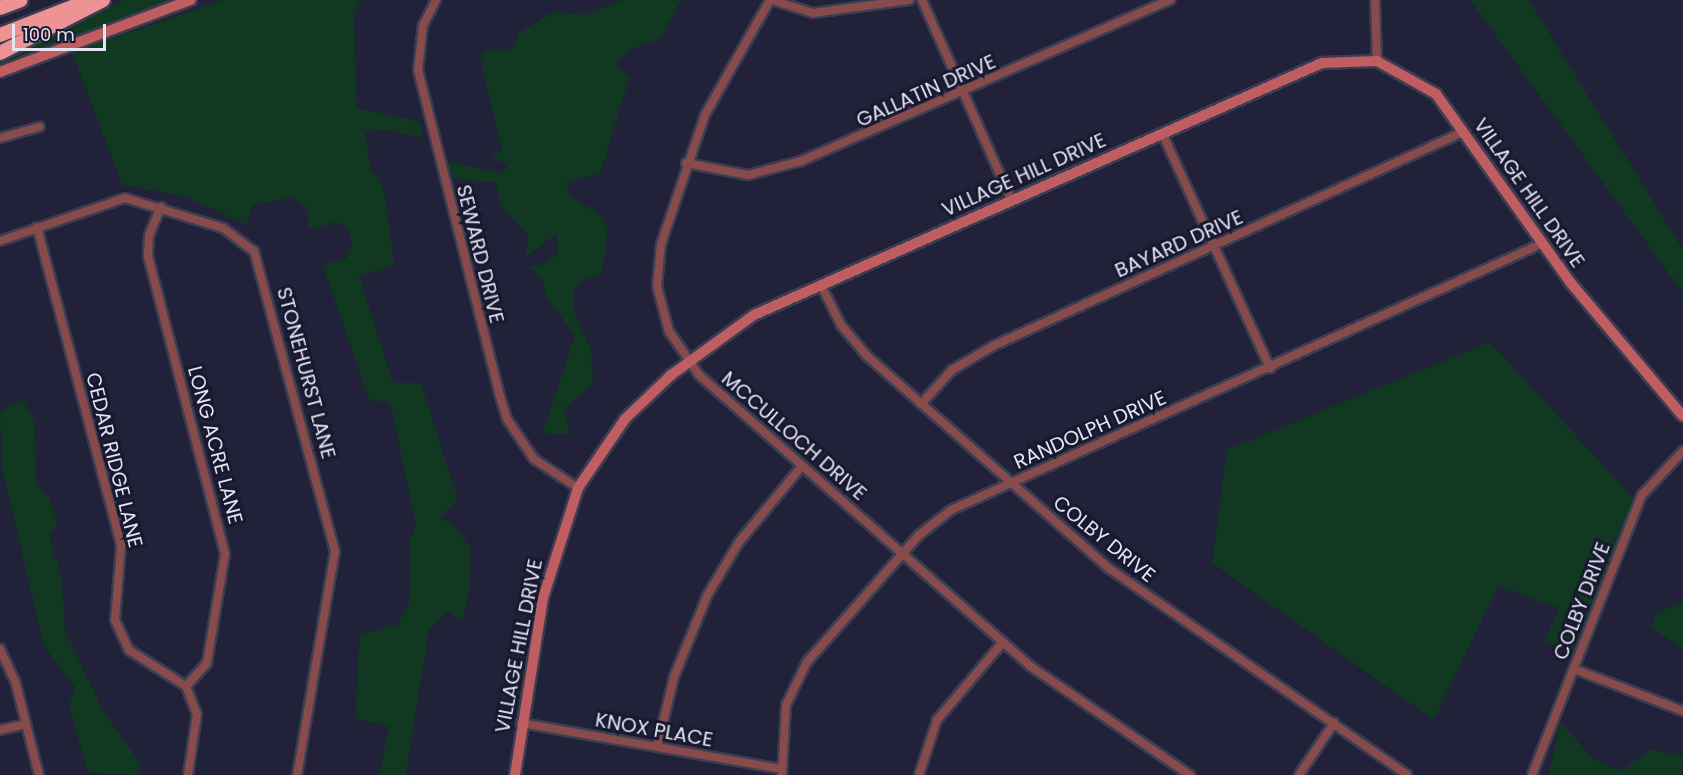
<!DOCTYPE html>
<style>
body{margin:0}
#map{position:relative;width:1683px;height:775px;overflow:hidden;background:#212239;font-family:Poppins,sans-serif}
div>[style]{position:absolute}
.green>*{inset:0;background:#113820}
.roads{filter:drop-shadow(2px 0 #3c3d53) drop-shadow(-2px 0 #3c3d53) drop-shadow(0 2px #3c3d53) drop-shadow(0 -2px #3c3d53)}
.street>*{height:8px;margin:-4px;padding:0 4px;transform-origin:4px;border-radius:4px;background:#884b4b}
.secondary>*{height:10px;margin:-5px;padding:0 5px;transform-origin:5px;border-radius:5px;background:#bf5d60}
.highway>*{height:14px;margin:-7px;padding:0 7px;transform-origin:7px;border-radius:7px;background:#ee9393}
span{translate:-50% -50%;white-space:nowrap;text-align:center;line-height:1.15;-webkit-text-stroke:6px #18182e;paint-order:stroke}
.street-label{font-size:20px;color:#e3e5f5}
.scale{position:absolute;left:12px;top:24px;width:94px;height:27px;box-sizing:border-box;border:3px solid #e3e5f5;border-top:0;padding-left:8px;font-size:18px;line-height:21px;white-space:nowrap;color:#e3e5f5;-webkit-text-stroke:4px #18182e;paint-order:stroke}
</style>
<div id="map">
<div class="green">
<div style="clip-path:polygon(124px 0,171px 0,0 67px,0 58px)"></div>
<div style="clip-path:polygon(223px 0,361px 0,354px 16px,357px 108px,421px 122px,423px 138px,384px 129px,365px 132px,371px 172px,378px 176px,386px 200px,394px 265px,359px 276px,393px 383px,421px 383px,458px 500px,440px 518px,456px 527px,471px 549px,470px 585px,463px 621px,448px 612px,429px 629px,406px 775px,379px 775px,389px 727px,355px 718px,360px 634px,398px 625px,409px 602px,410px 541px,416px 524px,390px 402px,369px 400px,323px 265px,346px 259px,352px 243px,347px 226px,336px 222px,309px 230px,307px 209px,292px 197px,252px 206px,247px 225px,184px 196px,122px 185px,72px 52px)"></div>
<div style="clip-path:polygon(622px 0,681px 0,660px 39px,631px 49px,616px 62px,629px 79px,600px 174px,567px 182px,569px 196px,600px 214px,608px 230px,602px 274px,581px 281px,573px 293px,574px 311px,591px 350px,593px 383px,564px 410px,570px 434px,543px 433px,575px 335px,546px 297px,542px 279px,528px 266px,543px 265px,558px 253px,557px 233px,526px 257px,528px 235px,500px 205px,496px 183px,453px 178px,447px 161px,503px 173px,508px 164px,491px 158px,502px 151px,480px 57px,489px 49px,513px 49px,520px 32px,553px 12px,585px 15px)"></div>
<div style="clip-path:polygon(1470px 0,1529px 0,1683px 250px,1683px 293px)"></div>
<div style="clip-path:polygon(1490px 342px,1634px 499px,1575px 653px,1545px 641px,1559px 608px,1498px 586px,1434px 720px,1212px 563px,1227px 450px)"></div>
<div style="clip-path:polygon(23px 400px,35px 423px,36px 484px,49px 498px,58px 524px,49px 535px,62px 579px,65px 630px,102px 709px,141px 764px,136px 775px,88px 772px,69px 706px,75px 687px,44px 646px,2px 468px,0 411px)"></div>
<div style="clip-path:polygon(1683px 602px,1683px 648px,1651px 628px,1654px 614px)"></div>
<div style="clip-path:polygon(1560px 722px,1594px 759px,1620px 771px,1652px 749px,1683px 757px,1681px 775px,1549px 775px)"></div>
</div>
<div class="roads">
<div class="street">
<div style="left:436px;top:0;width:28px;rotate:117deg"></div>
<div style="left:423px;top:25px;width:45px;rotate:96.3deg"></div>
<div style="left:418px;top:70px;width:333px;rotate:75.9deg"></div>
<div style="left:499px;top:393px;width:27px;rotate:73deg"></div>
<div style="left:507px;top:419px;width:48px;rotate:56deg"></div>
<div style="left:534px;top:459px;width:53px;rotate:33.4deg"></div>
<div style="left:770px;top:0;width:132px;rotate:119.5deg"></div>
<div style="left:705px;top:115px;width:136px;rotate:108.8deg"></div>
<div style="left:661px;top:244px;width:42px;rotate:95.4deg"></div>
<div style="left:657px;top:286px;width:47px;rotate:75.1deg"></div>
<div style="left:669px;top:331px;width:53px;rotate:55.7deg"></div>
<div style="left:699px;top:375px;width:441px;rotate:41.3deg"></div>
<div style="left:1030px;top:666px;width:194px;rotate:34.3deg"></div>
<div style="left:772px;top:0;width:43px;rotate:17.6deg"></div>
<div style="left:813px;top:13px;width:97px;rotate:-7.7deg"></div>
<div style="left:922px;top:0;width:220px;rotate:65.9deg"></div>
<div style="left:1375px;top:0;width:61px;rotate:88.1deg"></div>
<div style="left:1162px;top:133px;width:259px;rotate:65.3deg"></div>
<div style="left:0;top:138px;width:41px;rotate:-15.8deg"></div>
<div style="left:686px;top:163px;width:63px;rotate:11deg"></div>
<div style="left:748px;top:175px;width:55px;rotate:-14.8deg"></div>
<div style="left:801px;top:161px;width:403px;rotate:-23.6deg"></div>
<div style="left:161px;top:207px;width:30px;rotate:113deg"></div>
<div style="left:149px;top:235px;width:21px;rotate:93deg"></div>
<div style="left:148px;top:256px;width:308px;rotate:75.5deg"></div>
<div style="left:225px;top:554px;width:110px;rotate:99.4deg"></div>
<div style="left:207px;top:663px;width:31px;rotate:132deg"></div>
<div style="left:37px;top:227px;width:330px;rotate:75.2deg"></div>
<div style="left:121px;top:546px;width:74px;rotate:94.6deg"></div>
<div style="left:115px;top:620px;width:33px;rotate:65deg"></div>
<div style="left:129px;top:650px;width:67px;rotate:32.3deg"></div>
<div style="left:186px;top:686px;width:30px;rotate:69deg"></div>
<div style="left:197px;top:714px;width:62px;rotate:98.4deg"></div>
<div style="left:0;top:241px;width:132px;rotate:-19deg"></div>
<div style="left:125px;top:198px;width:102px;rotate:17deg"></div>
<div style="left:223px;top:228px;width:39px;rotate:37deg"></div>
<div style="left:254px;top:251px;width:311px;rotate:74.9deg"></div>
<div style="left:335px;top:551px;width:227px;rotate:99.6deg"></div>
<div style="left:821px;top:285px;width:45px;rotate:63.4deg"></div>
<div style="left:841px;top:325px;width:39px;rotate:50deg"></div>
<div style="left:866px;top:355px;width:325px;rotate:41.3deg"></div>
<div style="left:1110px;top:569px;width:361px;rotate:34.7deg"></div>
<div style="left:921px;top:404px;width:46px;rotate:-47.6deg"></div>
<div style="left:952px;top:370px;width:48px;rotate:-30.3deg"></div>
<div style="left:993px;top:346px;width:516px;rotate:-24.48deg"></div>
<div style="left:0;top:649px;width:38px;rotate:65deg"></div>
<div style="left:16px;top:684px;width:94px;rotate:75.8deg"></div>
<div style="left:1574px;top:669px;width:117px;rotate:21.1deg"></div>
<div style="left:521px;top:723px;width:264px;rotate:10deg"></div>
<div style="left:0;top:730px;width:27px;rotate:-13deg"></div>
<div style="left:657px;top:747px;width:72px;rotate:-76.3deg"></div>
<div style="left:674px;top:677px;width:87px;rotate:-67.8deg"></div>
<div style="left:707px;top:596px;width:63px;rotate:-59.3deg"></div>
<div style="left:739px;top:542px;width:97px;rotate:-50.4deg"></div>
<div style="left:782px;top:775px;width:70px;rotate:-86.7deg"></div>
<div style="left:786px;top:705px;width:48px;rotate:-64deg"></div>
<div style="left:807px;top:662px;width:169px;rotate:-48.6deg"></div>
<div style="left:919px;top:535px;width:41px;rotate:-38deg"></div>
<div style="left:951px;top:510px;width:647px;rotate:-24.27deg"></div>
<div style="left:919px;top:775px;width:58px;rotate:-71.9deg"></div>
<div style="left:937px;top:720px;width:102px;rotate:-49.8deg"></div>
<div style="left:1299px;top:775px;width:63px;rotate:-56.1deg"></div>
<div style="left:1532px;top:775px;width:301px;rotate:-68.6deg"></div>
<div style="left:1642px;top:495px;width:60px;rotate:-47deg"></div>
</div>
<div class="secondary">
<div style="left:0;top:72px;width:204px;rotate:-20.7deg"></div>
<div style="left:515px;top:775px;width:179px;rotate:-81deg"></div>
<div style="left:543px;top:598px;width:115px;rotate:-72.3deg"></div>
<div style="left:578px;top:488px;width:83px;rotate:-55.7deg"></div>
<div style="left:625px;top:419px;width:64px;rotate:-43.7deg"></div>
<div style="left:671px;top:375px;width:102px;rotate:-35.9deg"></div>
<div style="left:754px;top:315px;width:621px;rotate:-23.93deg"></div>
<div style="left:1322px;top:63px;width:55px;rotate:-2.1deg"></div>
<div style="left:1377px;top:61px;width:68px;rotate:29.2deg"></div>
<div style="left:1436px;top:94px;width:231px;rotate:54.5deg"></div>
<div style="left:1570px;top:282px;width:175px;rotate:49.9deg"></div>
</div>
<div class="highway">
<div style="left:0;top:8px;width:22px;rotate:-21deg"></div>
<div style="left:0;top:35px;width:91px;rotate:-21.2deg"></div>
<div style="left:0;top:53px;width:116px;rotate:-27.2deg"></div>
</div>
</div>
<div class="street-label">
<span style="left:926px;top:91px;rotate:-24deg">GALLATIN DRIVE</span>
<span style="left:1024px;top:175px;rotate:-24deg">VILLAGE HILL DRIVE</span>
<span style="left:1529px;top:193px;rotate:55deg">VILLAGE HILL DRIVE</span>
<span style="left:1179px;top:244px;rotate:-24deg">BAYARD DRIVE</span>
<span style="left:480px;top:254px;rotate:76deg">SEWARD DRIVE</span>
<span style="left:306px;top:373px;rotate:75deg">STONEHURST LANE</span>
<span style="left:1090px;top:430px;rotate:-24deg">RANDOLPH DRIVE</span>
<span style="left:794px;top:436px;rotate:41deg">MCCULLOCH DRIVE</span>
<span style="left:215px;top:445px;rotate:75deg">LONG ACRE LANE</span>
<span style="left:114px;top:460px;rotate:76deg">CEDAR RIDGE LANE</span>
<span style="left:1104px;top:539px;rotate:39deg">COLBY DRIVE</span>
<span style="left:1582px;top:601px;rotate:-69deg">COLBY DRIVE</span>
<span style="left:519px;top:646px;rotate:-79deg">VILLAGE HILL DRIVE</span>
<span style="left:654px;top:730px;rotate:10deg">KNOX PLACE</span>
</div>
<div class="scale">100 m</div>
</div>
